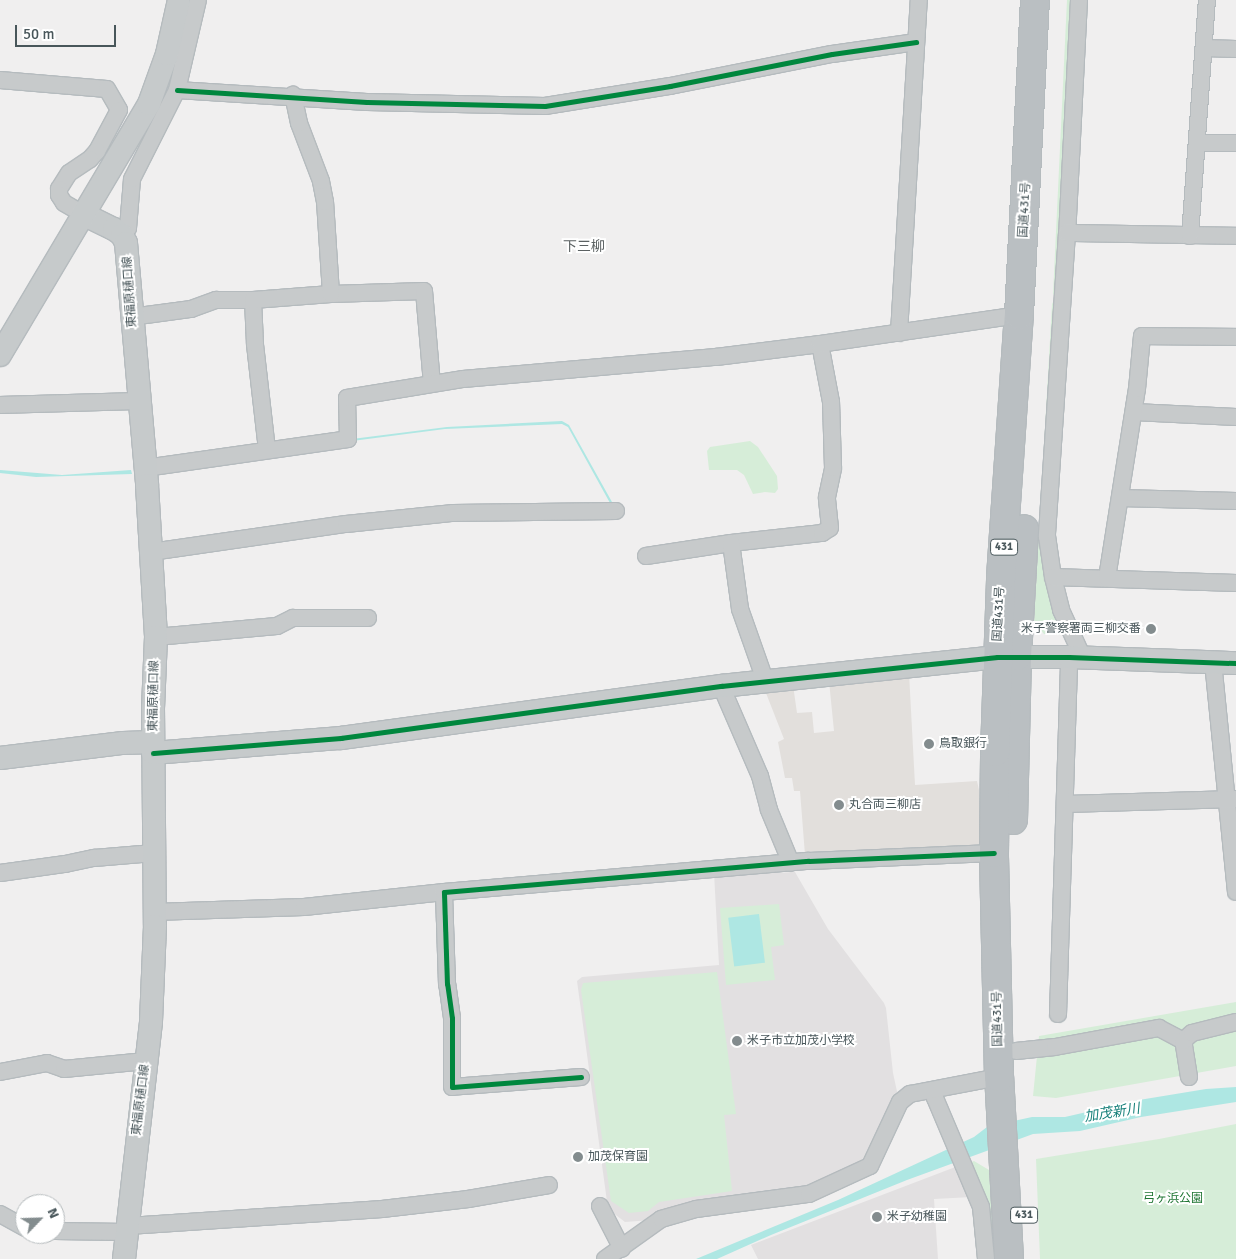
<!DOCTYPE html>
<meta charset="utf-8">
<style>
body{margin:0}
#map{position:relative;width:1236px;height:1259px;overflow:hidden;background:#f0efef;font-family:Signika,"Noto Sans JP",sans-serif}
div>[style]{position:absolute}
.commercial>*{inset:0;background:#e2dfdc}
.education>*{inset:0;background:#e2e0e1}
.green>*{inset:0;background:#d6edd8}
.water>*{inset:0;background:#aee7e3;transform-origin:0 0}
.roads{filter:drop-shadow(1px 0 #b5bbbe) drop-shadow(-1px 0 #b5bbbe) drop-shadow(0 1px #b5bbbe) drop-shadow(0 -1px #b5bbbe)}
.street>*{height:16px;margin:-8px;padding:0 8px;transform-origin:8px;border-radius:8px;background:#c7cacb}
.secondary>*{height:22px;margin:-11px;padding:0 11px;transform-origin:11px;border-radius:11px;background:#c6cacb}
.highway>*{height:28px;margin:-14px;padding:0 14px;transform-origin:14px;border-radius:14px;background:#babfc2}
.cycleway>*{height:5px;margin:-2.5px;padding:0 2.5px;transform-origin:2.5px;border-radius:2.5px;background:#00873e}
.dots>*{width:14px;height:14px;translate:-50% -50%;box-sizing:border-box;border:2px solid #fff;border-radius:50%}
span{translate:-50% -50%;white-space:nowrap;text-align:center;line-height:1.15;-webkit-text-stroke:4px #fff;paint-order:stroke}
.shield-label span{padding:1px 4px;background:#fff;border:1px solid;border-radius:4px;-webkit-text-stroke-width:0}
.shield-label{font-size:11px;color:#48565a;font-weight:700}
.street-label{font-size:12px;color:#48565a}
.poi-label{font-size:12px;color:#48565a}
.right{translate:-100% -50%;text-align:right}
.left{translate:0 -50%;text-align:left}
.park-label{font-size:12px;color:#1f7533}
.neighbourhood-label{font-size:14px;color:#5b6162}
.water-label{font-size:14px;color:#17807a;font-style:italic}
.north{position:absolute;left:15px;top:1194px;width:50px;height:50px;box-sizing:border-box;background:#fff;border:1px solid #b6bbbd;border-radius:50%;rotate:66deg;font-size:14px;font-weight:700;line-height:20px;text-align:center;color:#48565a}
.north::after{content:'';display:block;margin:auto;width:18px;height:22px;background:#838c8e;clip-path:polygon(50% 0,100% 100%,50% 72%,0 100%)}
.scale{position:absolute;left:15px;top:25px;width:101px;height:22px;box-sizing:border-box;border:2px solid #48565a;border-top:0;padding-left:6px;font-size:15px;line-height:18px;white-space:nowrap;color:#48565a;-webkit-text-stroke:4px #fff;paint-order:stroke}
</style>
<div id="map">
<div class="commercial">
<div style="clip-path:polygon(909px 673px,915px 785px,977px 781px,979px 790px,979px 848px,920px 851px,919px 847px,881px 849px,880px 852px,861px 853px,860px 850px,805px 855px,800px 791px,794px 791px,792px 778px,785px 778px,778px 742px,784px 739px,764px 688px,793px 685px,797px 713px,812px 712px,814px 733px,834px 731px,829px 681px)"></div>
</div>
<div class="education">
<div style="clip-path:polygon(766px 869px,777px 873px,795px 872px,828px 929px,884px 1003px,886px 1008px,893px 1073px,898px 1096px,860px 1167px,837px 1181px,652px 1220px,625px 1222px,608px 1209px,577px 981px,582px 977px,719px 965px,714px 873px)"></div>
<div style="clip-path:polygon(958px 1166px,972px 1197px,934px 1199px,938px 1259px,758px 1259px,751px 1245px)"></div>
</div>
<div class="green">
<div style="clip-path:polygon(1067px 0,1073px 0,1056px 291px,1053px 295px)"></div>
<div style="clip-path:polygon(1057px 295px,1054px 613px,1062px 635px,1044px 634px,1034px 622px,1052px 304px)"></div>
<div style="clip-path:polygon(750px 441px,758px 447px,777px 476px,778px 489px,775px 493px,765px 492px,753px 494px,744px 475px,737px 470px,709px 470px,707px 451px,710px 447px)"></div>
<div style="clip-path:polygon(779px 904px,784px 945px,771px 947px,775px 980px,726px 985px,720px 908px)"></div>
<div style="clip-path:polygon(717px 972px,736px 1114px,724px 1115px,732px 1191px,659px 1202px,648px 1211px,629px 1213px,611px 1201px,581px 990px,583px 983px)"></div>
<div style="clip-path:polygon(1236px 1002px,1236px 1066px,1056px 1098px,1033px 1096px,1039px 1036px)"></div>
<div style="clip-path:polygon(1236px 1124px,1236px 1259px,1040px 1259px,1036px 1159px,1159px 1139px)"></div>
<div style="clip-path:polygon(974px 1161px,989px 1170px,995px 1259px,992px 1259px,969px 1163px)"></div>
</div>
<div class="water">
<div style="clip-path:polygon(562px 421px,569px 425px,612px 502px,610px 503px,568px 427px,562px 424px,445px 429px,352px 441px,352px 439px,447px 427px)"></div>
<div style="clip-path:polygon(0 470px,62px 475px,131px 470px,132px 474px,36px 477px,0 473px)"></div>
<div style="left:759px;top:914px;width:49px;height:31px;rotate:83deg"></div>
<div style="clip-path:polygon(1236px 1087px,1236px 1102px,1141px 1117px,1080px 1131px,1033px 1134px,907px 1180px,771px 1235px,717px 1259px,696px 1259px,838px 1200px,974px 1137px,987px 1127px,1032px 1117px,1065px 1117px,1139px 1100px,1206px 1089px)"></div>
</div>
<div class="roads">
<div class="street">
<div style="left:1079px;top:0;width:233px;rotate:92.9deg"></div>
<div style="left:1067px;top:233px;width:304px;rotate:93.8deg"></div>
<div style="left:1047px;top:536px;width:41px;rotate:81.7deg"></div>
<div style="left:1053px;top:577px;width:34px;rotate:76deg"></div>
<div style="left:1061px;top:610px;width:53px;rotate:65.4deg"></div>
<div style="left:1204px;top:48px;width:32px;rotate:2deg"></div>
<div style="left:0;top:80px;width:107px;rotate:4.8deg"></div>
<div style="left:107px;top:89px;width:24px;rotate:60deg"></div>
<div style="left:119px;top:110px;width:47px;rotate:118.2deg"></div>
<div style="left:97px;top:151px;width:11px;rotate:131deg"></div>
<div style="left:90px;top:159px;width:25px;rotate:146deg"></div>
<div style="left:69px;top:173px;width:19px;rotate:122deg"></div>
<div style="left:59px;top:189px;width:6px;rotate:90deg"></div>
<div style="left:59px;top:195px;width:9px;rotate:58deg"></div>
<div style="left:64px;top:203px;width:24px;rotate:30deg"></div>
<div style="left:177px;top:90px;width:190px;rotate:3.6deg"></div>
<div style="left:367px;top:102px;width:178px;rotate:1.3deg"></div>
<div style="left:545px;top:106px;width:127px;rotate:-9.1deg"></div>
<div style="left:670px;top:86px;width:165px;rotate:-11.2deg"></div>
<div style="left:832px;top:54px;width:85px;rotate:-8.1deg"></div>
<div style="left:1197px;top:143px;width:39px"></div>
<div style="left:1067px;top:233px;width:169px;rotate:1deg"></div>
<div style="left:122px;top:235px;width:9px;rotate:-49deg"></div>
<div style="left:128px;top:228px;width:49px;rotate:-85.3deg"></div>
<div style="left:132px;top:179px;width:100px;rotate:-63.2deg"></div>
<div style="left:177px;top:90px;width:92px;rotate:-76.9deg"></div>
<div style="left:1190px;top:236px;width:237px;rotate:-85.9deg"></div>
<div style="left:331px;top:294px;width:93px;rotate:-1.8deg"></div>
<div style="left:424px;top:291px;width:93px;rotate:85.1deg"></div>
<div style="left:131px;top:317px;width:61px;rotate:-7.6deg"></div>
<div style="left:191px;top:309px;width:27px;rotate:-20deg"></div>
<div style="left:216px;top:300px;width:37px"></div>
<div style="left:899px;top:333px;width:334px;rotate:-86.6deg"></div>
<div style="left:0;top:405px;width:138px;rotate:-1.7deg"></div>
<div style="left:1134px;top:412px;width:102px;rotate:2.8deg"></div>
<div style="left:267px;top:450px;width:107px;rotate:-96.5deg"></div>
<div style="left:255px;top:344px;width:44px;rotate:-92.6deg"></div>
<div style="left:253px;top:300px;width:78px;rotate:-4.4deg"></div>
<div style="left:331px;top:294px;width:92px;rotate:-93.7deg"></div>
<div style="left:325px;top:202px;width:21px;rotate:-101deg"></div>
<div style="left:321px;top:181px;width:62px;rotate:-110.8deg"></div>
<div style="left:299px;top:123px;width:29px;rotate:-102deg"></div>
<div style="left:145px;top:468px;width:205px;rotate:-8.1deg"></div>
<div style="left:348px;top:439px;width:41px;rotate:-91.4deg"></div>
<div style="left:347px;top:398px;width:118px;rotate:-9.3deg"></div>
<div style="left:463px;top:379px;width:254px;rotate:-5deg"></div>
<div style="left:716px;top:357px;width:105px;rotate:-7.1deg"></div>
<div style="left:1120px;top:498px;width:116px;rotate:1.5deg"></div>
<div style="left:731px;top:543px;width:92px;rotate:-6.3deg"></div>
<div style="left:822px;top:533px;width:9px;rotate:-32deg"></div>
<div style="left:830px;top:528px;width:31px;rotate:-96deg"></div>
<div style="left:827px;top:497px;width:30px;rotate:-78deg"></div>
<div style="left:833px;top:468px;width:66px;rotate:-91.7deg"></div>
<div style="left:831px;top:402px;width:59px;rotate:-100.7deg"></div>
<div style="left:820px;top:344px;width:201px;rotate:-8.3deg"></div>
<div style="left:151px;top:552px;width:197px;rotate:-8.2deg"></div>
<div style="left:346px;top:524px;width:108px;rotate:-5.9deg"></div>
<div style="left:453px;top:513px;width:163px;rotate:-0.7deg"></div>
<div style="left:646px;top:556px;width:86px;rotate:-8.7deg"></div>
<div style="left:731px;top:543px;width:67px;rotate:82.2deg"></div>
<div style="left:740px;top:609px;width:75px;rotate:70.6deg"></div>
<div style="left:1053px;top:577px;width:183px;rotate:1.9deg"></div>
<div style="left:1107px;top:578px;width:191px;rotate:-81deg"></div>
<div style="left:1137px;top:389px;width:53px;rotate:-84.6deg"></div>
<div style="left:1142px;top:336px;width:94px;rotate:0.6deg"></div>
<div style="left:156px;top:637px;width:121px;rotate:-5.2deg"></div>
<div style="left:277px;top:626px;width:18px;rotate:-27deg"></div>
<div style="left:293px;top:618px;width:75px"></div>
<div style="left:1213px;top:662px;width:231px;rotate:84.3deg"></div>
<div style="left:721px;top:686px;width:98px;rotate:66.6deg"></div>
<div style="left:760px;top:776px;width:35px;rotate:75deg"></div>
<div style="left:769px;top:810px;width:57px;rotate:67.5deg"></div>
<div style="left:1065px;top:804px;width:171px;rotate:-1.7deg"></div>
<div style="left:0;top:873px;width:66px;rotate:-7.9deg"></div>
<div style="left:65px;top:864px;width:30px;rotate:-12deg"></div>
<div style="left:94px;top:858px;width:60px;rotate:-4.8deg"></div>
<div style="left:154px;top:912px;width:150px;rotate:-1.9deg"></div>
<div style="left:304px;top:907px;width:141px;rotate:-6.1deg"></div>
<div style="left:1058px;top:1014px;width:357px;rotate:-88.2deg"></div>
<div style="left:1016px;top:1051px;width:39px;rotate:-6deg"></div>
<div style="left:1055px;top:1047px;width:106px;rotate:-10.4deg"></div>
<div style="left:1159px;top:1028px;width:27px;rotate:28deg"></div>
<div style="left:0;top:1072px;width:48px;rotate:-10.8deg"></div>
<div style="left:47px;top:1063px;width:18px;rotate:19deg"></div>
<div style="left:64px;top:1069px;width:82px;rotate:-5.6deg"></div>
<div style="left:581px;top:1077px;width:129px;rotate:175.6deg"></div>
<div style="left:452px;top:1087px;width:69px;rotate:-90deg"></div>
<div style="left:452px;top:1018px;width:34px;rotate:-98deg"></div>
<div style="left:447px;top:984px;width:92px;rotate:-91.9deg"></div>
<div style="left:444px;top:892px;width:366px;rotate:-4.9deg"></div>
<div style="left:809px;top:861px;width:185px;rotate:-2.5deg"></div>
<div style="left:1189px;top:1077px;width:36px;rotate:-99deg"></div>
<div style="left:1183px;top:1041px;width:12px;rotate:-42deg"></div>
<div style="left:1192px;top:1033px;width:45px;rotate:-14deg"></div>
<div style="left:934px;top:1091px;width:7px;rotate:82deg"></div>
<div style="left:935px;top:1098px;width:118px;rotate:67.1deg"></div>
<div style="left:981px;top:1207px;width:52px;rotate:84.5deg"></div>
<div style="left:600px;top:1206px;width:48px;rotate:62.9deg"></div>
<div style="left:0;top:1214px;width:29px;rotate:29deg"></div>
<div style="left:128px;top:1226px;width:255px;rotate:-3.8deg"></div>
<div style="left:382px;top:1209px;width:87px;rotate:-6.6deg"></div>
<div style="left:468px;top:1199px;width:82px;rotate:-9.8deg"></div>
<div style="left:55px;top:1231px;width:72px;rotate:0.8deg"></div>
<div style="left:605px;top:1259px;width:69px;rotate:-35.5deg"></div>
<div style="left:661px;top:1219px;width:36px;rotate:-16deg"></div>
<div style="left:696px;top:1209px;width:114px;rotate:-7.6deg"></div>
<div style="left:809px;top:1194px;width:67px;rotate:-24.7deg"></div>
<div style="left:870px;top:1166px;width:71px;rotate:-64.9deg"></div>
<div style="left:900px;top:1102px;width:13px;rotate:-39deg"></div>
<div style="left:910px;top:1094px;width:91px;rotate:-10.8deg"></div>
</div>
<div class="secondary">
<div style="left:85px;top:215px;width:32px;rotate:26deg"></div>
<div style="left:114px;top:229px;width:10px;rotate:37deg"></div>
<div style="left:122px;top:235px;width:9px;rotate:63deg"></div>
<div style="left:126px;top:243px;width:243px;rotate:85deg"></div>
<div style="left:147px;top:485px;width:152px;rotate:86.6deg"></div>
<div style="left:156px;top:637px;width:71px;rotate:92.4deg"></div>
<div style="left:153px;top:708px;width:218px;rotate:89.5deg"></div>
<div style="left:155px;top:926px;width:96px;rotate:92.4deg"></div>
<div style="left:151px;top:1022px;width:239px;rotate:96.5deg"></div>
<div style="left:0;top:355px;width:292px;rotate:-59.3deg"></div>
<div style="left:149px;top:104px;width:53px;rotate:-70.2deg"></div>
<div style="left:167px;top:54px;width:55px;rotate:-77.5deg"></div>
<div style="left:153px;top:753px;width:189px;rotate:-4.6deg"></div>
<div style="left:341px;top:738px;width:384px;rotate:-7.8deg"></div>
<div style="left:721px;top:686px;width:278px;rotate:-6deg"></div>
<div style="left:997px;top:657px;width:72px"></div>
<div style="left:1069px;top:657px;width:167px;rotate:2.1deg"></div>
<div style="left:0;top:758px;width:124px;rotate:-7deg"></div>
<div style="left:123px;top:743px;width:30px;rotate:-2deg"></div>
</div>
<div class="highway">
<div style="left:1013px;top:820px;width:164px;rotate:-88.6deg"></div>
<div style="left:1017px;top:656px;width:127px;rotate:-86.8deg"></div>
<div style="left:1009px;top:1259px;width:182px;rotate:-93.1deg"></div>
<div style="left:999px;top:1077px;width:224px;rotate:-91.3deg"></div>
<div style="left:994px;top:853px;width:101px;rotate:-89.4deg"></div>
<div style="left:995px;top:752px;width:175px;rotate:-88deg"></div>
<div style="left:1001px;top:577px;width:263px;rotate:-86.1deg"></div>
<div style="left:1019px;top:315px;width:315px;rotate:-87.1deg"></div>
</div>
</div>
<div class="cycleway">
<div style="left:177px;top:90px;width:190px;rotate:3.6deg"></div>
<div style="left:367px;top:102px;width:178px;rotate:1.3deg"></div>
<div style="left:545px;top:106px;width:127px;rotate:-9.1deg"></div>
<div style="left:670px;top:86px;width:165px;rotate:-11.2deg"></div>
<div style="left:832px;top:54px;width:85px;rotate:-8.1deg"></div>
<div style="left:153px;top:753px;width:189px;rotate:-4.6deg"></div>
<div style="left:341px;top:738px;width:384px;rotate:-7.8deg"></div>
<div style="left:721px;top:686px;width:278px;rotate:-6deg"></div>
<div style="left:997px;top:657px;width:72px"></div>
<div style="left:1069px;top:657px;width:167px;rotate:2.1deg"></div>
<div style="left:581px;top:1077px;width:129px;rotate:175.6deg"></div>
<div style="left:452px;top:1087px;width:69px;rotate:-90deg"></div>
<div style="left:452px;top:1018px;width:34px;rotate:-98deg"></div>
<div style="left:447px;top:984px;width:92px;rotate:-91.9deg"></div>
<div style="left:444px;top:892px;width:366px;rotate:-4.9deg"></div>
<div style="left:809px;top:861px;width:185px;rotate:-2.5deg"></div>
</div>
<div class="dots">
<div style="left:1151px;top:629px;background:#838c8e"></div>
<div style="left:929px;top:744px;background:#838c8e"></div>
<div style="left:839px;top:805px;background:#838c8e"></div>
<div style="left:737px;top:1041px;background:#838c8e"></div>
<div style="left:578px;top:1157px;background:#838c8e"></div>
<div style="left:877px;top:1217px;background:#838c8e"></div>
</div>
<div class="shield-label">
<span style="left:1004px;top:547px">431</span>
<span style="left:1024px;top:1215px">431</span>
</div>
<div class="street-label">
<span style="left:1025px;top:210px;rotate:-87deg">国道431号</span>
<span style="left:130px;top:292px;rotate:-94deg">東福原樋口線</span>
<span style="left:999px;top:614px;rotate:-87deg">国道431号</span>
<span style="left:154px;top:696px;rotate:-89deg">東福原樋口線</span>
<span style="left:998px;top:1019px;rotate:-91deg">国道431号</span>
<span style="left:141px;top:1100px;rotate:-83deg">東福原樋口線</span>
</div>
<div class="poi-label">
<span class="right" style="left:1141px;top:629px">米子警察署両三柳交番</span>
<span class="left" style="left:939px;top:744px">鳥取銀行</span>
<span class="left" style="left:849px;top:805px">丸合両三柳店</span>
<span class="left" style="left:747px;top:1041px">米子市立加茂小学校</span>
<span class="left" style="left:588px;top:1157px">加茂保育園</span>
<span class="left" style="left:887px;top:1217px">米子幼稚園</span>
</div>
<div class="park-label">
<span style="left:1173px;top:1199px">弓ヶ浜公園</span>
</div>
<div class="neighbourhood-label">
<span style="left:584px;top:247px">下三柳</span>
</div>
<div class="water-label">
<span style="left:1112px;top:1113px;rotate:-9deg">加茂新川</span>
</div>
<div class="north">N</div>
<div class="scale">50 m</div>
</div>
